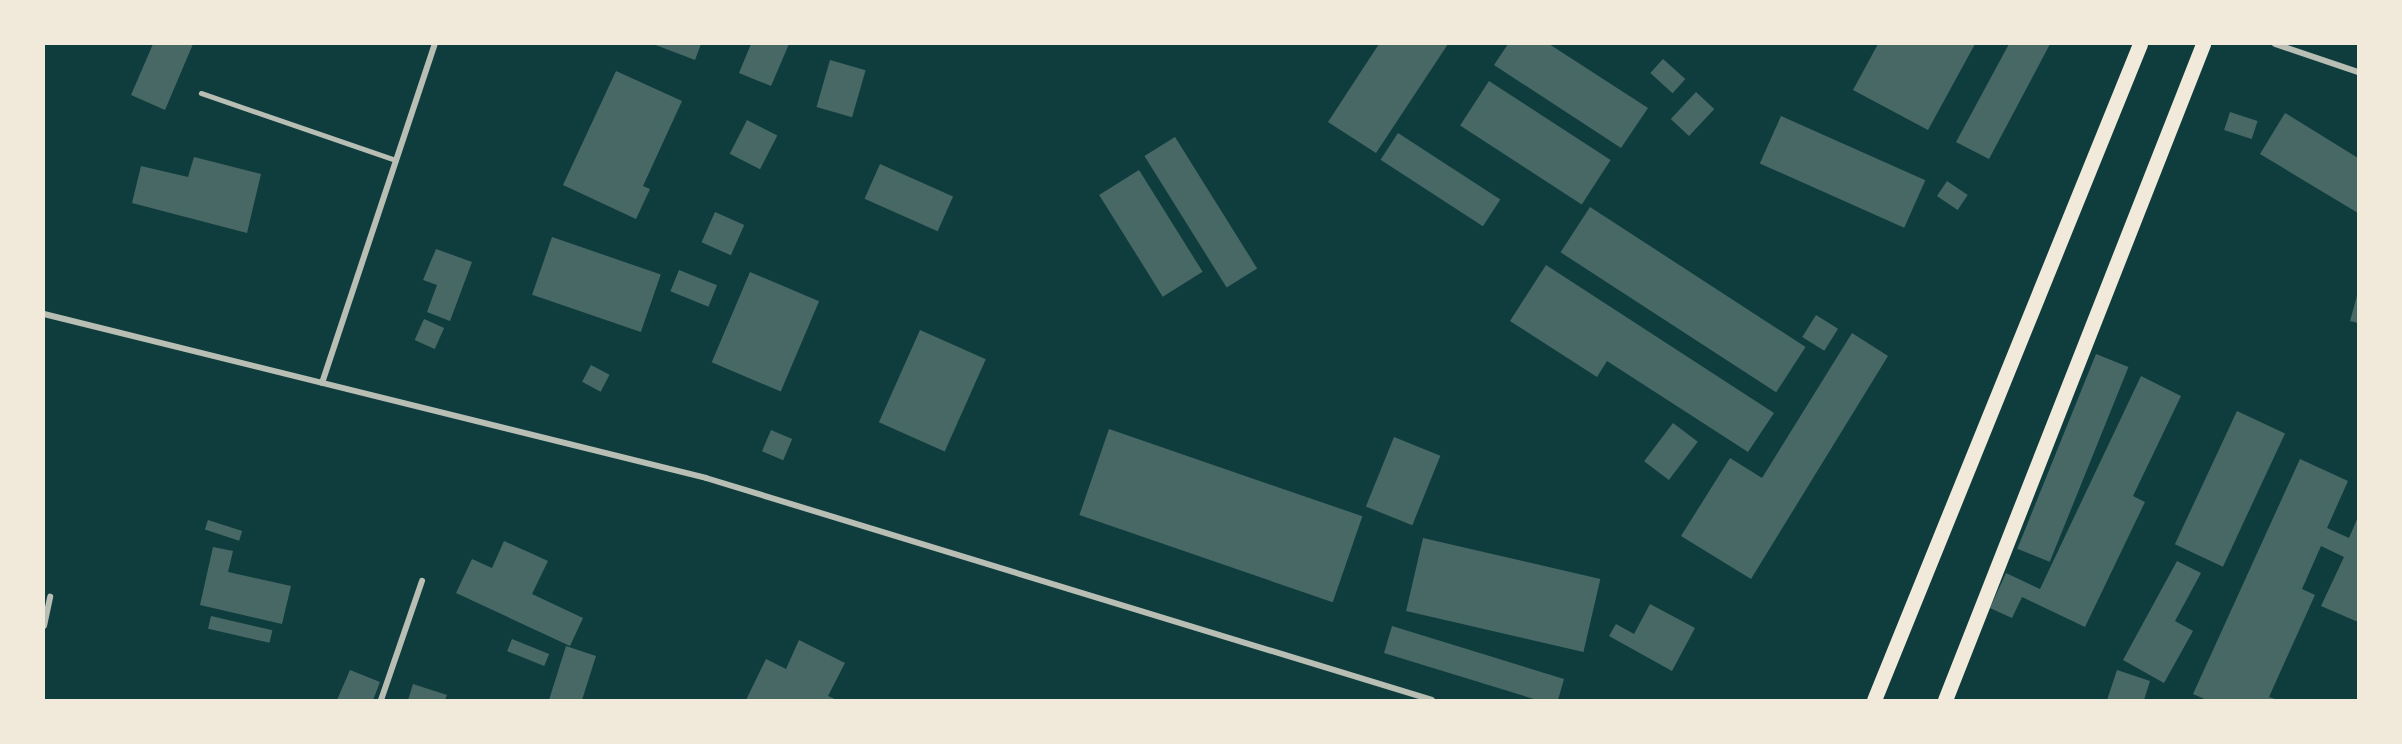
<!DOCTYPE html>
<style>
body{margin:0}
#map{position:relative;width:2402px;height:744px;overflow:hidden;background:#0f3d3e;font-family:Helvetica,sans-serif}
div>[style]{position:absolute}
.building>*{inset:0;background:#486865;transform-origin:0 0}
.service>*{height:4.5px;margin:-2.25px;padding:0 2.25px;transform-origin:2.25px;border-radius:2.25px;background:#b8beb3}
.minor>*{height:6px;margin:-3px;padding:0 3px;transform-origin:3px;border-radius:3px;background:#b8beb3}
.primary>*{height:15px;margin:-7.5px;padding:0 7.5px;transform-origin:7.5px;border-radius:7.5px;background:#f1e9da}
span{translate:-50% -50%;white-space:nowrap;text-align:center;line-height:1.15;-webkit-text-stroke:5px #f1e9da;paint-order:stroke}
.frame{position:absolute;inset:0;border:45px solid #f1e9da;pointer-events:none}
</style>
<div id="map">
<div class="building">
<div style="clip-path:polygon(153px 44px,193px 44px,165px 110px,131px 95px)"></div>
<div style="clip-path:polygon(653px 44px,701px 44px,695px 60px)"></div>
<div style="clip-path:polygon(751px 44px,789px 44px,771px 86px,739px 73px)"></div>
<div style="clip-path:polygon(1379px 44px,1448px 44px,1376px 153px,1328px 122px)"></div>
<div style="clip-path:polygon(1508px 44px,1549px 44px,1648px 108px,1621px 148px,1494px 65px)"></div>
<div style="clip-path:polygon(1878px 44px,1975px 44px,1928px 130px,1853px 90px)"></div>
<div style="clip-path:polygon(2009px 44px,2050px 44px,1989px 159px,1956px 142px)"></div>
<div style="left:1663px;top:59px;width:30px;height:19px;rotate:42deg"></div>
<div style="left:830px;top:60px;width:37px;height:49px;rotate:16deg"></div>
<div style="clip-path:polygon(616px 71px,682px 101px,643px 186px,650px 189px,636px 219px,563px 185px)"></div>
<div style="left:1489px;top:81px;width:145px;height:53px;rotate:33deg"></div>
<div style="left:1696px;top:92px;width:25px;height:37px;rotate:43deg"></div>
<div style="left:2230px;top:112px;width:29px;height:19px;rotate:18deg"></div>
<div style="clip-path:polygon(2285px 113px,2358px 158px,2358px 213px,2260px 154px)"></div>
<div style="left:1781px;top:116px;width:158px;height:52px;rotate:24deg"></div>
<div style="left:747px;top:120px;width:34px;height:38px;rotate:27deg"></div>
<div style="left:1398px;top:133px;width:122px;height:32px;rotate:33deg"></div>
<div style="left:1175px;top:137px;width:155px;height:36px;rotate:58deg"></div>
<div style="clip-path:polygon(194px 157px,261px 174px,247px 233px,132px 203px,141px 166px,188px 177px)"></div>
<div style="left:880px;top:164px;width:80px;height:38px;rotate:24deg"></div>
<div style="left:1139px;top:170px;width:120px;height:47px;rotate:58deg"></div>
<div style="left:1947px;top:181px;width:25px;height:18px;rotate:34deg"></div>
<div style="left:1590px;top:207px;width:257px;height:54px;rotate:33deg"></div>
<div style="left:715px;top:212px;width:32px;height:33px;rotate:24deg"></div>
<div style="left:552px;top:237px;width:115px;height:61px;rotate:19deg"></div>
<div style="clip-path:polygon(436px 249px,472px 262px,450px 321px,427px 312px,437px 285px,423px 280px)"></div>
<div style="clip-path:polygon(1546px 265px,1774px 413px,1748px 452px,1607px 361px,1597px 377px,1510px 321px)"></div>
<div style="left:679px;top:270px;width:41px;height:23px;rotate:22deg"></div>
<div style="left:750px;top:272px;width:75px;height:98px;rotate:23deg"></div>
<div style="clip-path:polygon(2358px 292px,2358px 323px,2350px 321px)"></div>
<div style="left:1816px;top:315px;width:26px;height:26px;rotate:32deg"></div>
<div style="left:424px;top:319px;width:22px;height:23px;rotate:24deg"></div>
<div style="left:920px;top:330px;width:72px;height:101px;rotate:24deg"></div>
<div style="clip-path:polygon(1852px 333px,1888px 356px,1751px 579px,1681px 536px,1730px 458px,1762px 478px)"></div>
<div style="left:2096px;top:354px;width:35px;height:210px;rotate:22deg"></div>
<div style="left:591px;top:365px;width:21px;height:19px;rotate:28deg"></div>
<div style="clip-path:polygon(2141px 376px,2181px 396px,2133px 496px,2145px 502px,2085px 627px,2022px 597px,2012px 618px,1990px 608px,2006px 573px,2040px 589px)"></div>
<div style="left:2237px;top:411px;width:53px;height:147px;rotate:25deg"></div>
<div style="left:1673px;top:423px;width:31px;height:48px;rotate:37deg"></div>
<div style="left:1109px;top:429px;width:268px;height:91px;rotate:19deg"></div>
<div style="left:771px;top:430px;width:23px;height:23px;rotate:23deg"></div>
<div style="left:1394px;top:437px;width:50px;height:75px;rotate:22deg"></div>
<div style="clip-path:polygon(2300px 459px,2348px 481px,2327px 528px,2349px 538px,2358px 517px,2358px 622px,2321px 606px,2344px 557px,2321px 546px,2302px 589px,2315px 595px,2269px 697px,2278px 700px,2207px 700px,2193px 694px)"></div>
<div style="left:208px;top:520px;width:36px;height:10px;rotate:18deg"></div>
<div style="left:1423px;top:538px;width:182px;height:75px;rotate:13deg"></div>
<div style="clip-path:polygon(504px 541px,548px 561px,532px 594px,583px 618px,570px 646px,456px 593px,472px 559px,492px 568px)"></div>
<div style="clip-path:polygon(213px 547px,233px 551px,228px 572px,291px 586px,282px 624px,200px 605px)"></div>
<div style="clip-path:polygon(2177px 561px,2201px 573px,2175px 621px,2193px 631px,2164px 683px,2123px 660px)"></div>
<div style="clip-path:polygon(1650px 604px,1695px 628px,1672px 671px,1609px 636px,1616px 624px,1634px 634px)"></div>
<div style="left:211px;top:616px;width:63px;height:13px;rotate:13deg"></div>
<div style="clip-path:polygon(1392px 626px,1564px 679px,1558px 700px,1537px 700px,1384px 653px)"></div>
<div style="left:512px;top:639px;width:40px;height:13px;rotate:22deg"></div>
<div style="clip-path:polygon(799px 640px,845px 663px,828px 696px,837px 700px,746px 700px,766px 659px,786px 669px)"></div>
<div style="clip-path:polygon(566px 646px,596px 656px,582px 700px,549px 700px)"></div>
<div style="clip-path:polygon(350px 670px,380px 682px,373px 700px,337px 700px)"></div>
<div style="clip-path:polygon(2117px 670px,2150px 681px,2144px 700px,2107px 700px)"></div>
<div style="clip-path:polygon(413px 684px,447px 695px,445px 700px,408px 700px)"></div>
</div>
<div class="service">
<div style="left:201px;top:93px;width:206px;rotate:19deg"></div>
</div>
<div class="minor">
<div style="left:2275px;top:44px;width:88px;rotate:18.6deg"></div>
<div style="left:44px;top:314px;width:682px;rotate:13.91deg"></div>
<div style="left:706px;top:478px;width:759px;rotate:17deg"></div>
<div style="left:322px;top:383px;width:357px;rotate:-71.6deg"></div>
<div style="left:44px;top:626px;width:30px;rotate:-78deg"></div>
<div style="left:381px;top:700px;width:126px;rotate:-71deg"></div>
</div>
<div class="primary">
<div style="left:1874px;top:700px;width:708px;rotate:-67.93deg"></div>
<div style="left:1945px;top:700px;width:705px;rotate:-68.53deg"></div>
</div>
<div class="frame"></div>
</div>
